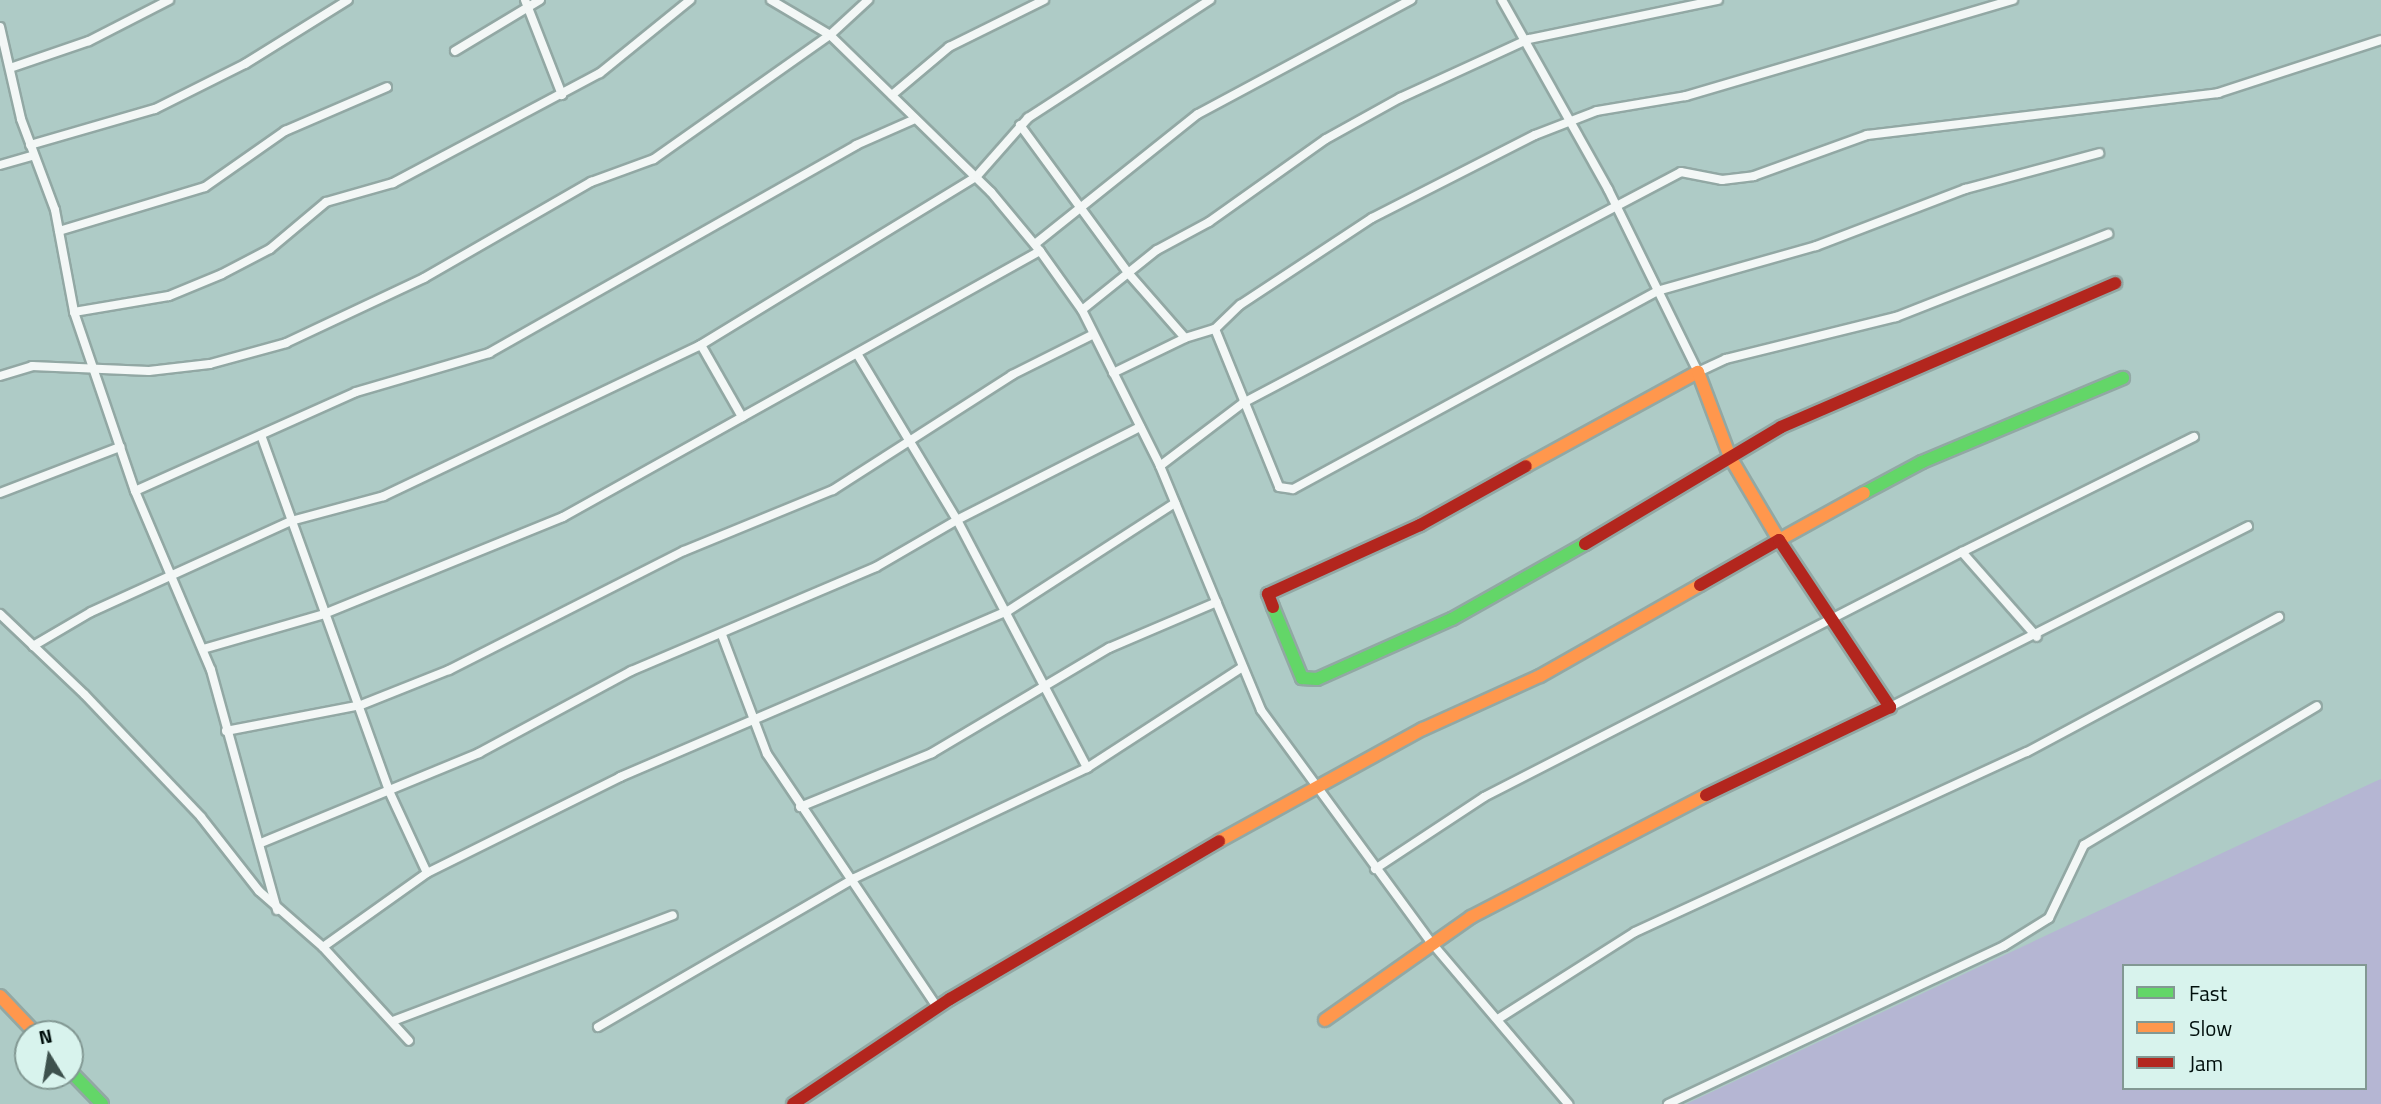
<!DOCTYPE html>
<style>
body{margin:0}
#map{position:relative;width:2381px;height:1104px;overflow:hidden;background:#aecbc6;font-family:"Titillium Web",sans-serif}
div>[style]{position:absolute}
.green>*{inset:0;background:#b5b6d3}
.roads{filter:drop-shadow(2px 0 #92a8a4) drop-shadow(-2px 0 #92a8a4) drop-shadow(0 2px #92a8a4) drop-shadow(0 -2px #92a8a4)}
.street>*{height:8px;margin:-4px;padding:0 4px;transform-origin:4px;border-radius:4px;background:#f3f7f6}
.fast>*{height:12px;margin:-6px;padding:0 6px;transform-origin:6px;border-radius:6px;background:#63d668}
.slow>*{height:12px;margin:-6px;padding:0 6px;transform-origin:6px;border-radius:6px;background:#ff974d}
.jam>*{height:12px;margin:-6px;padding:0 6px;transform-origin:6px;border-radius:6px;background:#b3261e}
span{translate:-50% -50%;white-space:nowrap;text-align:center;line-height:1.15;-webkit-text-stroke:6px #d8f3ed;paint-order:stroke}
.legend{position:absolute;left:2122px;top:964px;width:245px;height:126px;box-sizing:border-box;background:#d8f3ed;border:2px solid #829893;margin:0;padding:9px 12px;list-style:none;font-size:21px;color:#000f0c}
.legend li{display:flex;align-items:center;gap:14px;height:35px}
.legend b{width:35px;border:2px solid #829893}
.north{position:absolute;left:14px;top:1020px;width:70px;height:70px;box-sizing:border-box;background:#d8f3ed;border:2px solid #829893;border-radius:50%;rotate:349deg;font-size:19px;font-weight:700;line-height:28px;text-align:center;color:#000f0c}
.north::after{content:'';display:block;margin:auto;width:24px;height:32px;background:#3d514d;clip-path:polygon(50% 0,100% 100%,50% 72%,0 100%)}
</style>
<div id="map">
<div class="green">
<div style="clip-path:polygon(evenodd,2381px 779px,2381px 1104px,1686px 1104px,2374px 782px,2381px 779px,2124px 966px,2365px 966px,2365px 1088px,2124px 1088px,2124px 966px)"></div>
</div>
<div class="roads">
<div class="street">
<div style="left:525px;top:0;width:102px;rotate:68.7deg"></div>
<div style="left:771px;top:0;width:69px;rotate:30.7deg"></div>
<div style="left:830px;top:35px;width:225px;rotate:44.3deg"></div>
<div style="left:991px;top:192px;width:77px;rotate:50.3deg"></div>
<div style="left:1040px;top:251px;width:72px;rotate:54.6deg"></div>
<div style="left:1082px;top:310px;width:174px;rotate:63.4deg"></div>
<div style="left:1160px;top:466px;width:264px;rotate:67.5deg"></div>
<div style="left:1261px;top:710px;width:286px;rotate:53.8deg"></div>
<div style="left:1430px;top:941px;width:214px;rotate:49.7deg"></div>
<div style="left:1502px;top:0;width:217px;rotate:60.7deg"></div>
<div style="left:1608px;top:189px;width:204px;rotate:63.8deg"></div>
<div style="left:1698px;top:372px;width:31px;rotate:-25deg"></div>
<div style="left:1726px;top:359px;width:175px;rotate:-13.9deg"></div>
<div style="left:1896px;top:317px;width:228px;rotate:-21.4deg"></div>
<div style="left:0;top:27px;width:94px;rotate:77.1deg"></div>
<div style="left:21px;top:119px;width:97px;rotate:69.5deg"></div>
<div style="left:55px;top:210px;width:104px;rotate:79.4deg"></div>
<div style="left:74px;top:312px;width:189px;rotate:71.2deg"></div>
<div style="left:135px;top:491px;width:194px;rotate:67deg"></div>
<div style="left:211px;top:670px;width:249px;rotate:74.6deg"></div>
<div style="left:455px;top:51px;width:99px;rotate:-31deg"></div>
<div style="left:10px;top:68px;width:83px;rotate:-18.9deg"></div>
<div style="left:89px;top:41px;width:90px;rotate:-27.1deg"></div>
<div style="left:892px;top:95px;width:75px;rotate:-40.1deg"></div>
<div style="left:949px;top:47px;width:106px;rotate:-26.3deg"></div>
<div style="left:1020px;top:125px;width:185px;rotate:53.8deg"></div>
<div style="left:1129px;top:274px;width:85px;rotate:48.8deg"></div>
<div style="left:1185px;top:338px;width:31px;rotate:-17deg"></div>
<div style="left:1215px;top:329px;width:35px;rotate:-44deg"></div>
<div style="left:1240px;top:305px;width:158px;rotate:-33.4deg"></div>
<div style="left:1372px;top:218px;width:183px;rotate:-27deg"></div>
<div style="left:1535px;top:135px;width:66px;rotate:-21.2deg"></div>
<div style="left:1597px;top:111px;width:90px;rotate:-9.6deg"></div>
<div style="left:1686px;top:96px;width:341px;rotate:-16.4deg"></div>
<div style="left:30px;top:145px;width:130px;rotate:-16.1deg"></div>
<div style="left:155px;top:109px;width:101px;rotate:-26.6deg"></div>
<div style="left:245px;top:64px;width:121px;rotate:-31.9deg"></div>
<div style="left:0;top:165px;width:35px;rotate:-16deg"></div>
<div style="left:59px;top:231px;width:152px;rotate:-16.8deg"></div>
<div style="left:205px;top:187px;width:98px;rotate:-35deg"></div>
<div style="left:285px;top:131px;width:111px;rotate:-23.3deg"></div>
<div style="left:1035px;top:244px;width:208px;rotate:-38.6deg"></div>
<div style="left:1198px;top:114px;width:242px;rotate:-28.2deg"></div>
<div style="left:1082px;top:310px;width:96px;rotate:-38.7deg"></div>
<div style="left:1157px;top:250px;width:59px;rotate:-28.3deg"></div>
<div style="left:1209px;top:222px;width:143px;rotate:-35.4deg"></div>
<div style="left:1326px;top:139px;width:85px;rotate:-29deg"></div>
<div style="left:1400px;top:98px;width:142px;rotate:-24.6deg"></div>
<div style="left:1529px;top:39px;width:193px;rotate:-11.7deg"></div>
<div style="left:74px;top:312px;width:96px;rotate:-9.6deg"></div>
<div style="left:169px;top:296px;width:57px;rotate:-22.5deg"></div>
<div style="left:222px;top:274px;width:54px;rotate:-27.5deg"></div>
<div style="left:270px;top:249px;width:73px;rotate:-40deg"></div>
<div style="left:326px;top:202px;width:70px;rotate:-15.8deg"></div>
<div style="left:393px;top:183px;width:234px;rotate:-28deg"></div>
<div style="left:600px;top:73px;width:116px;rotate:-39deg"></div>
<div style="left:1215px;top:329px;width:170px;rotate:67.9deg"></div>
<div style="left:1279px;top:487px;width:14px;rotate:8deg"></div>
<div style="left:1293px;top:489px;width:414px;rotate:-28.5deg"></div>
<div style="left:1657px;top:291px;width:165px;rotate:-15.8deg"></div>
<div style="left:1816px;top:246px;width:160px;rotate:-20.9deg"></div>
<div style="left:1965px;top:189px;width:139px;rotate:-15deg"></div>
<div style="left:701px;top:345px;width:83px;rotate:60.3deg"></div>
<div style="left:1113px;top:373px;width:80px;rotate:-25.9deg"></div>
<div style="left:0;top:376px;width:34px;rotate:-17deg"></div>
<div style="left:32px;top:366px;width:117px;rotate:2.4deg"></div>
<div style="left:149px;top:371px;width:61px;rotate:-6.5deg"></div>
<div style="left:210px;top:364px;width:79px;rotate:-15.4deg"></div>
<div style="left:286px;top:343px;width:153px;rotate:-25.2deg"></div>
<div style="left:424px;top:278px;width:193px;rotate:-29.9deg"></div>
<div style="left:591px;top:182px;width:67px;rotate:-20.1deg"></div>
<div style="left:654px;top:159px;width:215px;rotate:-35.2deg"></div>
<div style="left:830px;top:35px;width:52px;rotate:-42.6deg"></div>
<div style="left:1140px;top:427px;width:205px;rotate:153.1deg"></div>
<div style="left:957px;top:520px;width:280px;rotate:62.3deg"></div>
<div style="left:1087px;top:768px;width:184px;rotate:-33deg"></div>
<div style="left:261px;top:435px;width:378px;rotate:70.2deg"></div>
<div style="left:389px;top:791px;width:90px;rotate:65.1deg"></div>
<div style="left:427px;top:873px;width:216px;rotate:-26.4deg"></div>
<div style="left:620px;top:777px;width:422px;rotate:-23.2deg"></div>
<div style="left:1008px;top:611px;width:199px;rotate:-32.9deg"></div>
<div style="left:1160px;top:466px;width:104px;rotate:-37.2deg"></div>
<div style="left:1243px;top:403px;width:495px;rotate:-27.8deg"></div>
<div style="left:1681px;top:172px;width:42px;rotate:11deg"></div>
<div style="left:1722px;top:180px;width:32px;rotate:-7deg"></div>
<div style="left:1754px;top:176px;width:120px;rotate:-19.9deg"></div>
<div style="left:1867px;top:135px;width:354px;rotate:-6.8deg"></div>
<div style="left:2218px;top:93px;width:171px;rotate:-18deg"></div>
<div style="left:135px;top:491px;width:242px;rotate:-24.1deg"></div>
<div style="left:356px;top:392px;width:139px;rotate:-16.3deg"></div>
<div style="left:489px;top:353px;width:422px;rotate:-29.5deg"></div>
<div style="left:856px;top:145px;width:64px;rotate:-23.8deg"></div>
<div style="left:0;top:493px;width:129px;rotate:-21deg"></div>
<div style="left:1962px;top:552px;width:259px;rotate:-26.4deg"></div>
<div style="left:0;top:614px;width:117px;rotate:43.6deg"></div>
<div style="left:85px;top:695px;width:168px;rotate:46.4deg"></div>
<div style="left:201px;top:817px;width:94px;rotate:51.9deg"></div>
<div style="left:259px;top:891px;width:85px;rotate:41.2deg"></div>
<div style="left:323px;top:947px;width:127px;rotate:47.5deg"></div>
<div style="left:722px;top:635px;width:127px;rotate:69.3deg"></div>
<div style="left:767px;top:754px;width:306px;rotate:56.1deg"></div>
<div style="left:33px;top:646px;width:67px;rotate:-30.4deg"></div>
<div style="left:91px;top:612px;width:220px;rotate:-24.5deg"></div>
<div style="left:291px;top:521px;width:96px;rotate:-15deg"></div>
<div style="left:384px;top:496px;width:349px;rotate:-25.5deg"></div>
<div style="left:699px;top:346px;width:324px;rotate:-31.4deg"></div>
<div style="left:976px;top:177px;width:79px;rotate:-48.6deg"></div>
<div style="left:1028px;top:118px;width:217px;rotate:-33deg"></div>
<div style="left:203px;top:649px;width:126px;rotate:-16.1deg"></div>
<div style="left:324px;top:614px;width:258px;rotate:-22.1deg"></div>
<div style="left:563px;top:517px;width:546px;rotate:-29.15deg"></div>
<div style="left:1890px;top:707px;width:401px;rotate:-26.8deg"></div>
<div style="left:226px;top:731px;width:137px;rotate:-10.9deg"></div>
<div style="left:361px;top:705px;width:95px;rotate:-21.7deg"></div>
<div style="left:449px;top:670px;width:263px;rotate:-26.9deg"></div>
<div style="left:684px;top:551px;width:161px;rotate:-22.3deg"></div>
<div style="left:833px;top:490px;width:213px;rotate:-32.7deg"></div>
<div style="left:1012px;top:375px;width:89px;rotate:-26.6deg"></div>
<div style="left:800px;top:807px;width:143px;rotate:-22.2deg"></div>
<div style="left:932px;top:753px;width:206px;rotate:-30.7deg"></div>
<div style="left:1109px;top:648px;width:117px;rotate:-23.1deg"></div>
<div style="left:261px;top:843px;width:236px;rotate:-22.4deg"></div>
<div style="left:479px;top:753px;width:173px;rotate:-28.3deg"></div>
<div style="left:631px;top:671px;width:266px;rotate:-23deg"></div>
<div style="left:876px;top:567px;width:94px;rotate:-30.1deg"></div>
<div style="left:957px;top:520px;width:192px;rotate:-121deg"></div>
<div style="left:1375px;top:869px;width:131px;rotate:-33.4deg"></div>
<div style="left:1484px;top:797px;width:537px;rotate:-27.14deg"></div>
<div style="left:1962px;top:552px;width:113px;rotate:48.6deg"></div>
<div style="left:323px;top:947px;width:128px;rotate:-35.4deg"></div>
<div style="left:1498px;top:1019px;width:162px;rotate:-32.4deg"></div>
<div style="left:1635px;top:932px;width:431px;rotate:-24.7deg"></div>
<div style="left:2027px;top:752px;width:286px;rotate:-28.2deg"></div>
<div style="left:393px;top:1021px;width:299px;rotate:-20.7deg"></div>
<div style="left:598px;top:1027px;width:297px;rotate:-30.1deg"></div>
<div style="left:855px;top:878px;width:257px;rotate:-25.4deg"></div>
<div style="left:1668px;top:1104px;width:371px;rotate:-25.2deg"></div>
<div style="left:2004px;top:946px;width:53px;rotate:-31.9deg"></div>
<div style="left:2049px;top:918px;width:81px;rotate:-64.4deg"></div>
<div style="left:2084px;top:845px;width:271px;rotate:-30.8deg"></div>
</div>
<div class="fast">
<div style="left:1864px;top:493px;width:66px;rotate:-28.1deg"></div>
<div style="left:1922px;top:462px;width:218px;rotate:-22.7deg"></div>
<div style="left:1273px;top:607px;width:77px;rotate:67.8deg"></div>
<div style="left:1302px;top:678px;width:15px;rotate:4deg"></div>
<div style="left:1317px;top:679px;width:148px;rotate:-24deg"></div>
<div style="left:1452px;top:619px;width:153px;rotate:-29.4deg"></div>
<div style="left:70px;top:1071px;width:46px;rotate:45.9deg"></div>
</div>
<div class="slow">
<div style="left:1526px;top:466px;width:196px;rotate:-28.7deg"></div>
<div style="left:1698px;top:372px;width:91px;rotate:69.4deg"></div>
<div style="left:1730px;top:457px;width:96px;rotate:59.4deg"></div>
<div style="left:1779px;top:540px;width:97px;rotate:-28.9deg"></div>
<div style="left:1219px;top:841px;width:233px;rotate:-28.8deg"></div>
<div style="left:1423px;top:729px;width:128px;rotate:-24.4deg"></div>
<div style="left:1540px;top:676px;width:184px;rotate:-29.6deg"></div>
<div style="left:0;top:996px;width:52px;rotate:46.5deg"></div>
<div style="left:1325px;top:1020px;width:179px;rotate:-35.2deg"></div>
<div style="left:1471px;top:917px;width:265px;rotate:-27.4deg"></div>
</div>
<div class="jam">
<div style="left:1585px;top:544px;width:228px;rotate:-30.8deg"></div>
<div style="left:1781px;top:427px;width:364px;rotate:-23.3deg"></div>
<div style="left:1700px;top:585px;width:91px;rotate:-29.7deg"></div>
<div style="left:1779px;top:540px;width:201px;rotate:56.4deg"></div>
<div style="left:1890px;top:707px;width:204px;rotate:154.4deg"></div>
<div style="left:1273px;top:607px;width:14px;rotate:-111deg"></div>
<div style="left:1268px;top:594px;width:167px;rotate:-24.4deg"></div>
<div style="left:1420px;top:525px;width:121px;rotate:-29.1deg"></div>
<div style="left:793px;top:1104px;width:189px;rotate:-33.8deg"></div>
<div style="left:950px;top:999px;width:312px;rotate:-30.4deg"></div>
</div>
</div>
<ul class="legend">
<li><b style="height:9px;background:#63d668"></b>Fast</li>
<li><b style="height:9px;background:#ff974d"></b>Slow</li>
<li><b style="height:9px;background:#b3261e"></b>Jam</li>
</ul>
<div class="north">N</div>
</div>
